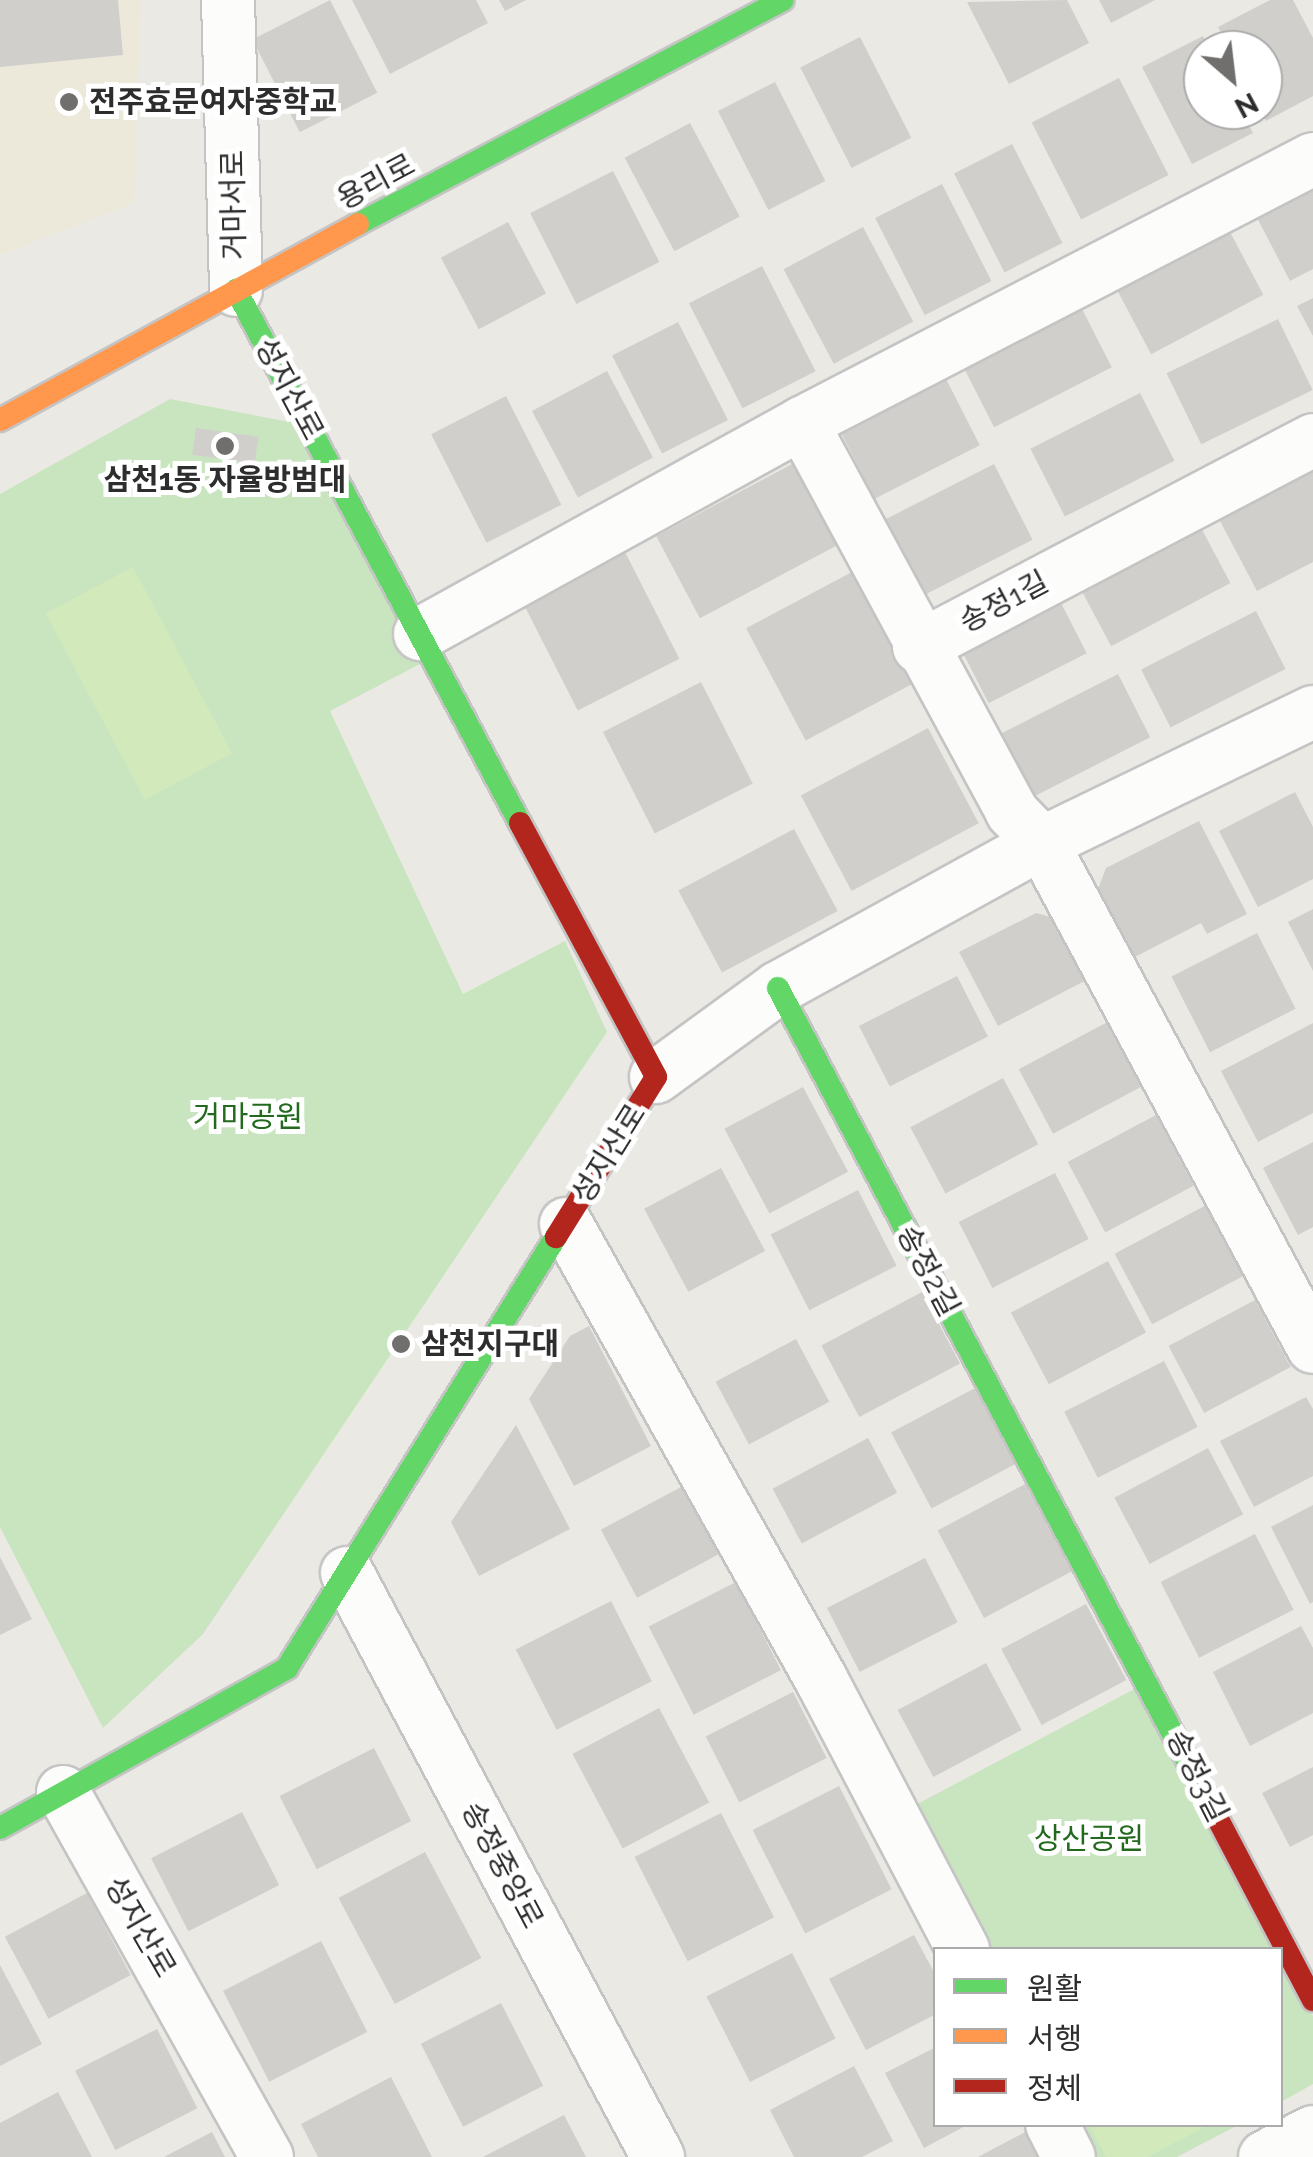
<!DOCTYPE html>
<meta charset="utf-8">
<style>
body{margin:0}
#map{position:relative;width:1313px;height:2157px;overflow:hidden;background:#ebe9e4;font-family:Raleway,"Noto Sans KR",sans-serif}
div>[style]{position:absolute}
.education>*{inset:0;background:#ede9da}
.green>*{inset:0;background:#c9e5bf}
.pitch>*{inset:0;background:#d2e9bc;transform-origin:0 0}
.building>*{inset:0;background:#d0cfcb;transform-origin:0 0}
.roads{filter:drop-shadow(2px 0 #c5c4c4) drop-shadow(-2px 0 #c5c4c4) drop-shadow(0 2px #c5c4c4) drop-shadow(0 -2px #c5c4c4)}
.street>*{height:52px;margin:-26px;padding:0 26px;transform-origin:26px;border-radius:26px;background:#fcfcfb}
.fast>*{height:22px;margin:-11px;padding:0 11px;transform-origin:11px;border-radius:11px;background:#63d668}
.slow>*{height:22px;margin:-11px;padding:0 11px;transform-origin:11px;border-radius:11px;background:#ff974d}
.jam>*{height:22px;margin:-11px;padding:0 11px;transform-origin:11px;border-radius:11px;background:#b3261e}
.dots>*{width:28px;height:28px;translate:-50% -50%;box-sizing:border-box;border:5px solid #fff;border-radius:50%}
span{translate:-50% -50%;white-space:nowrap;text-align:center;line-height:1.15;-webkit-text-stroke:10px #fff;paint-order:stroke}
.poi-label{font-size:30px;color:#2d2d2d;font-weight:700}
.left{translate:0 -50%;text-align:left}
.street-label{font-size:30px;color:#2d2d2d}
.park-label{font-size:30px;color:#236a1e}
.legend{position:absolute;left:933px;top:1947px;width:350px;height:180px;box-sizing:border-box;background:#fff;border:2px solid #ababab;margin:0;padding:12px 18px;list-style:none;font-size:30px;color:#2d2d2d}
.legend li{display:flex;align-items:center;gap:20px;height:50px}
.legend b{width:50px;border:2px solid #ababab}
.north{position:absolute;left:1183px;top:30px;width:100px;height:100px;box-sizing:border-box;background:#fff;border:2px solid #ababab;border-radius:50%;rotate:152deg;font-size:28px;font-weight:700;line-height:40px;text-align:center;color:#2d2d2d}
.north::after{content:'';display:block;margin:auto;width:35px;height:45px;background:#706f6d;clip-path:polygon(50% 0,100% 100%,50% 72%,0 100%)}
</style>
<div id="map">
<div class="education">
<div style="clip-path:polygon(0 0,141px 0,134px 203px,0 255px)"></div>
</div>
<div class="green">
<div style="clip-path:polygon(170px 399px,310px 426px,420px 664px,330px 711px,463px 994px,565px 941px,607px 1032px,203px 1634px,103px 1728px,0 1527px,0 494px)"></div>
<div style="clip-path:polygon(1138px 1687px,1278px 1949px,980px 1949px,906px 1810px)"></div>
<div style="clip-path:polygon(1280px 1955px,1313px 2016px,1313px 2084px,1281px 2102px)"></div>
<div style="clip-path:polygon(1073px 2125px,1238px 2125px,1177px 2157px,1090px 2157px)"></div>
</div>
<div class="pitch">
<div style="left:133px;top:567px;width:211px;height:99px;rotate:62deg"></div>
<div style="clip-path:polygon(1089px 2125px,1209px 2125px,1147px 2157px,1106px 2157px)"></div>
</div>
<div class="building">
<div style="clip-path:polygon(0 0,118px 0,123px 55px,0 67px)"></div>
<div style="left:330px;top:0;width:104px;height:87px;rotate:63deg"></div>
<div style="clip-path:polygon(352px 0,476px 0,488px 23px,390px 74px)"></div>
<div style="clip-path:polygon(499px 0,526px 0,505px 11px)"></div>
<div style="clip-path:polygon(1067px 0,1089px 43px,1009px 84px,967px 2px)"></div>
<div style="clip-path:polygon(1099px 0,1155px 0,1111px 23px)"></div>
<div style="clip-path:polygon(1270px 0,1293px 0,1313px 38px,1313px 96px,1266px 121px,1260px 110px,1263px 50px,1230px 50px,1218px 27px)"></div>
<div style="clip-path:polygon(1203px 36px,1210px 50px,1203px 50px,1203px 110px,1241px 110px,1253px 133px,1192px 164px,1142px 67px)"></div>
<div style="left:860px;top:37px;width:113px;height:67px;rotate:63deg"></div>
<div style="left:1119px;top:78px;width:109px;height:98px;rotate:63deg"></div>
<div style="left:775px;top:82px;width:111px;height:64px;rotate:63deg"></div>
<div style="left:690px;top:123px;width:106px;height:74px;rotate:62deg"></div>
<div style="left:1012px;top:144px;width:111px;height:65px;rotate:63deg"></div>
<div style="left:613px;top:171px;width:102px;height:93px;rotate:63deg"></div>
<div style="left:942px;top:184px;width:109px;height:75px;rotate:63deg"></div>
<div style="clip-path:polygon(1313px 187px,1313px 269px,1290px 281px,1256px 216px)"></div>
<div style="left:508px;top:222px;width:81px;height:76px;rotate:62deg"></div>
<div style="left:863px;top:227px;width:107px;height:90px;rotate:62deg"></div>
<div style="left:1230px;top:232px;width:71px;height:127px;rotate:62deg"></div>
<div style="left:762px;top:266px;width:118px;height:82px;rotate:63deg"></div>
<div style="clip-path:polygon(1313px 298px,1313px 336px,1297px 306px)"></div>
<div style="left:1080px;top:305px;width:70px;height:132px;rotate:63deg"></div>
<div style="left:1278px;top:319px;width:79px;height:124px;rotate:64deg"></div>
<div style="left:678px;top:322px;width:110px;height:74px;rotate:63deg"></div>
<div style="left:607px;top:371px;width:98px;height:85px;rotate:62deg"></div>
<div style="left:943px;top:373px;width:81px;height:118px;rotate:63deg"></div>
<div style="left:1140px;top:393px;width:76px;height:123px;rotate:63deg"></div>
<div style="left:506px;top:396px;width:122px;height:84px;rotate:63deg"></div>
<div style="left:196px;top:428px;width:63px;height:27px;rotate:8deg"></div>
<div style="left:794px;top:463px;width:93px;height:156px;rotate:62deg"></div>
<div style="left:994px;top:464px;width:85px;height:121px;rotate:63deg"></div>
<div style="clip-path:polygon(1313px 470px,1313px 562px,1257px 591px,1219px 519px)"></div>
<div style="left:1198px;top:522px;width:69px;height:135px;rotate:62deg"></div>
<div style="left:624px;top:550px;width:122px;height:114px;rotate:63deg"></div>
<div style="left:852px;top:572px;width:127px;height:120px;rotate:62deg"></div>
<div style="left:1059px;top:599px;width:61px;height:110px;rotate:63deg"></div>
<div style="left:1256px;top:611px;width:65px;height:129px;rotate:63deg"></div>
<div style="left:1118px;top:674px;width:71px;height:140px;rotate:63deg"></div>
<div style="left:701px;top:682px;width:114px;height:110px;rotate:63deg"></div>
<div style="left:928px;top:728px;width:108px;height:144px;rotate:62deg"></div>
<div style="clip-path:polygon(1295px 792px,1313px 827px,1313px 879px,1258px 907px,1219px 831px)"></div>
<div style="clip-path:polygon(1199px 821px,1247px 914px,1207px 934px,1201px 923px,1125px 962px,1093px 902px,1106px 868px)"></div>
<div style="left:794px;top:829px;width:93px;height:131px;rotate:62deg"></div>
<div style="clip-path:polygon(1313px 909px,1313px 971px,1288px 922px)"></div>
<div style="clip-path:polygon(1036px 913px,1066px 921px,1094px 976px,998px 1026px,959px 952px)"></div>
<div style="left:1257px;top:933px;width:85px;height:96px;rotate:63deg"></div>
<div style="left:957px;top:976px;width:68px;height:110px;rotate:63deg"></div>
<div style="left:1115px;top:1018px;width:73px;height:109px;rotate:62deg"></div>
<div style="clip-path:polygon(1313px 1023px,1313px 1113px,1258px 1142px,1221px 1071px)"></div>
<div style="left:1003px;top:1078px;width:75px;height:105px;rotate:62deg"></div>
<div style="left:803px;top:1087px;width:96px;height:89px;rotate:62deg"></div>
<div style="left:1156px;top:1115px;width:80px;height:100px;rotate:62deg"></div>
<div style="clip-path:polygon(1313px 1142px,1313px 1227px,1298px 1235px,1263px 1168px)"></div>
<div style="left:721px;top:1168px;width:94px;height:87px;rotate:62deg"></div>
<div style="left:1055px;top:1173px;width:74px;height:108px;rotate:63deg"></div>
<div style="left:858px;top:1190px;width:85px;height:98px;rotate:63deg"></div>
<div style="left:1210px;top:1203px;width:80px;height:108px;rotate:62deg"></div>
<div style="left:1108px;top:1261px;width:81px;height:110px;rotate:62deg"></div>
<div style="left:922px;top:1292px;width:81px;height:114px;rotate:62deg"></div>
<div style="left:1255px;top:1300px;width:76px;height:98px;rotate:62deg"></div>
<div style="clip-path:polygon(589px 1326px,651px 1446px,574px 1486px,529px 1399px,570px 1336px)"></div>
<div style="left:796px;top:1339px;width:71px;height:91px;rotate:62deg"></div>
<div style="left:1164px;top:1361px;width:74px;height:112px;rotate:63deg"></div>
<div style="left:975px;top:1388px;width:86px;height:95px;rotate:62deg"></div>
<div style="clip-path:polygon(1306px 1397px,1313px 1409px,1313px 1476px,1254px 1507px,1220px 1441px)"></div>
<div style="clip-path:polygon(516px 1425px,570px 1529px,479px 1576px,451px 1522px)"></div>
<div style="left:868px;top:1438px;width:62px;height:108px;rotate:62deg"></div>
<div style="left:1208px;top:1448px;width:75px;height:106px;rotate:62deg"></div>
<div style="left:1025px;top:1484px;width:99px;height:99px;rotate:62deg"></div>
<div style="left:683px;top:1486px;width:77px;height:93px;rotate:62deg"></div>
<div style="clip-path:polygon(1313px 1505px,1313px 1602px,1310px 1604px,1271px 1527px)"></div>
<div style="left:1255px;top:1534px;width:85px;height:106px;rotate:63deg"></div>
<div style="clip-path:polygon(0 1557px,32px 1619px,0 1635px)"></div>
<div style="left:925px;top:1558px;width:72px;height:110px;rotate:63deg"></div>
<div style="left:736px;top:1582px;width:99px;height:98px;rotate:63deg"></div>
<div style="left:611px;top:1601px;width:90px;height:107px;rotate:63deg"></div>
<div style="left:1086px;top:1604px;width:86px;height:96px;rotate:62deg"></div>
<div style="clip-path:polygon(1301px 1626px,1313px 1648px,1313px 1713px,1250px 1746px,1213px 1672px)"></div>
<div style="left:986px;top:1663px;width:76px;height:100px;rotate:62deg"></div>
<div style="left:793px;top:1692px;width:74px;height:98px;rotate:63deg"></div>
<div style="left:659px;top:1708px;width:107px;height:98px;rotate:62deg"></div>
<div style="left:374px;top:1748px;width:82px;height:106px;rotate:63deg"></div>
<div style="clip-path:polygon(1313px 1767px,1313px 1835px,1290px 1847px,1262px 1793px)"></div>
<div style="left:839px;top:1786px;width:116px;height:97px;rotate:63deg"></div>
<div style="left:242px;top:1812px;width:82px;height:102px;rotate:63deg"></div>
<div style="left:721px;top:1813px;width:117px;height:97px;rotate:63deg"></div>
<div style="left:425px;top:1852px;width:120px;height:98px;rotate:62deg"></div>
<div style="left:87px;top:1893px;width:93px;height:93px;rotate:62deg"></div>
<div style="clip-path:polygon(914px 1935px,936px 1976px,936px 2014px,866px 2050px,829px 1979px)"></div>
<div style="left:321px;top:1941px;width:102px;height:110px;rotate:63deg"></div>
<div style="left:792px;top:1953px;width:96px;height:96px;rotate:63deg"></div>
<div style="clip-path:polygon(0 1965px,42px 2044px,0 2066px)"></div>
<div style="left:501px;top:2003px;width:93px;height:90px;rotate:63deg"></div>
<div style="left:157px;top:2029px;width:89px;height:92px;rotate:63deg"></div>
<div style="clip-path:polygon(936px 2047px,936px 2124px,969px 2124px,924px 2148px,885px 2073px)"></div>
<div style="clip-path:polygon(854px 2066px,893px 2141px,862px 2157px,794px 2157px,770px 2110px)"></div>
<div style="clip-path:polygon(391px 2077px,432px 2157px,318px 2157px,301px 2124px)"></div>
<div style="clip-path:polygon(58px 2092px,92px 2157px,0 2157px,0 2123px)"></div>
<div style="clip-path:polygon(564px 2115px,586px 2157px,483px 2157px)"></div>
<div style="clip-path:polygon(1031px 2129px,1046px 2157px,978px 2157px)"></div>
<div style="clip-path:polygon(212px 2132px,225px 2157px,164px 2157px)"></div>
</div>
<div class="roads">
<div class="street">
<div style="left:228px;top:0;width:290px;rotate:88.4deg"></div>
<div style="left:802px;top:423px;width:442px;rotate:61.6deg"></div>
<div style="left:1012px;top:812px;width:43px;rotate:45.9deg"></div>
<div style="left:1042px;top:843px;width:572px;rotate:61.73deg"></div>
<div style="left:420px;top:634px;width:436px;rotate:-28.9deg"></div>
<div style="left:802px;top:423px;width:575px;rotate:-27.32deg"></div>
<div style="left:919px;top:647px;width:445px;rotate:-27.7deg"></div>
<div style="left:656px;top:1077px;width:151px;rotate:-36.1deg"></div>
<div style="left:778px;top:988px;width:301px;rotate:-28.8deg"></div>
<div style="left:1042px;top:843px;width:301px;rotate:-25.8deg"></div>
<div style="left:566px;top:1224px;width:522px;rotate:60.73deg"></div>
<div style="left:821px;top:1679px;width:306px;rotate:62.3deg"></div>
<div style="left:347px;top:1573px;width:662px;rotate:61.96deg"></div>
<div style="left:63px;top:1792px;width:418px;rotate:60.8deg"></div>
<div style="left:1052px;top:2124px;width:37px;rotate:63deg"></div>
<div style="left:1265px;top:2157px;width:54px;rotate:-27.5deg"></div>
</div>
<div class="fast">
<div style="left:358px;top:224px;width:480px;rotate:-27.8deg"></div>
<div style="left:236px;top:290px;width:604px;rotate:61.95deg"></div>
<div style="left:778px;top:988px;width:902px;rotate:62.1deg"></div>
<div style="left:0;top:1828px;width:329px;rotate:-29.1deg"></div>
<div style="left:287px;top:1668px;width:508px;rotate:-58.03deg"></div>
</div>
<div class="slow">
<div style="left:0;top:420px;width:408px;rotate:-28.7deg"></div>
</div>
<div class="jam">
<div style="left:520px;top:823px;width:288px;rotate:61.8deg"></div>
<div style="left:656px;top:1077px;width:189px;rotate:122deg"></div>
<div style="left:1200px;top:1785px;width:243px;rotate:62.3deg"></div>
</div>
</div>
<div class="dots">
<div style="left:69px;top:102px;background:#706f6d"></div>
<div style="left:225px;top:446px;background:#706f6d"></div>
<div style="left:401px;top:1344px;background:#706f6d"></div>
</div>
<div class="poi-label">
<span class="left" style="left:89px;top:102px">전주효문여자중학교</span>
<span style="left:225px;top:480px">삼천1동 자율방범대</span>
<span class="left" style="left:421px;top:1344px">삼천지구대</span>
</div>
<div class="street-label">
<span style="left:376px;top:182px;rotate:-28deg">용리로</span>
<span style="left:234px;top:205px;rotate:-91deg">거마서로</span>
<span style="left:289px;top:389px;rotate:62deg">성지산로</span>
<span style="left:1004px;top:602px;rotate:-28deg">송정1길</span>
<span style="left:609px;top:1154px;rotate:-58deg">성지산로</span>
<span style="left:928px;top:1271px;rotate:62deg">송정2길</span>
<span style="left:1197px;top:1776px;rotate:63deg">송정3길</span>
<span style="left:502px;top:1865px;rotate:62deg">송정중앙로</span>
<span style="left:140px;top:1927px;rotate:60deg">성지산로</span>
</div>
<div class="park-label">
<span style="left:248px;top:1117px">거마공원</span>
<span style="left:1089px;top:1839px">상산공원</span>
</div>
<ul class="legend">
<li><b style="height:12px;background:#63d668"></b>원활</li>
<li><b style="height:12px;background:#ff974d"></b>서행</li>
<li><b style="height:12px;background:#b3261e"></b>정체</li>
</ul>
<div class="north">N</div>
</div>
